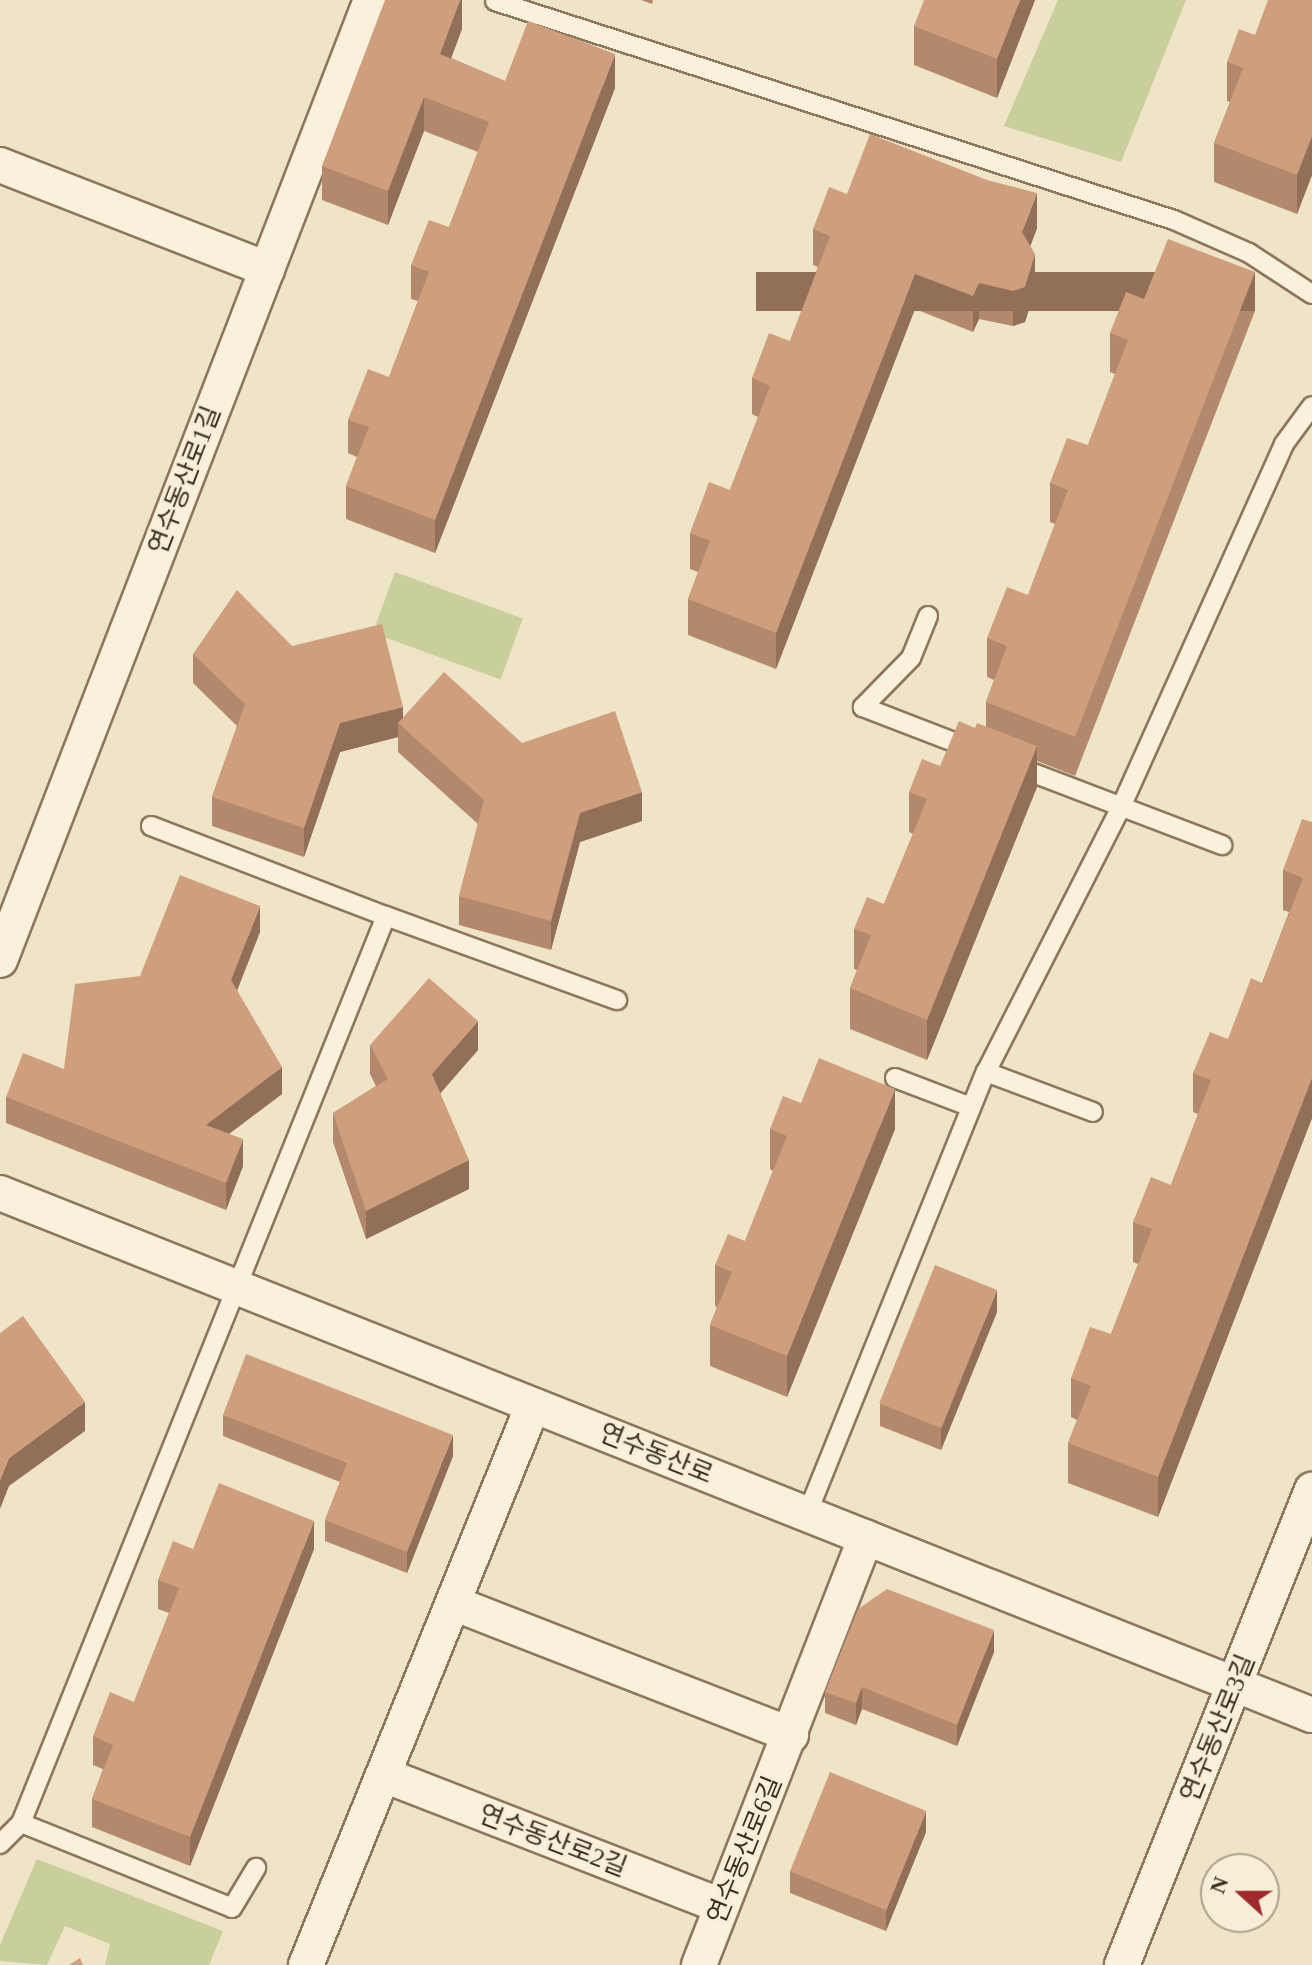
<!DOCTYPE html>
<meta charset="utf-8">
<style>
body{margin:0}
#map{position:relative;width:1312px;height:1965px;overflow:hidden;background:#f0e4c8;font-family:"Times New Roman","Noto Sans KR",serif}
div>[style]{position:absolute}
.green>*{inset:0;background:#c9cf9b;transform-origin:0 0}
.roads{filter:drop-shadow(2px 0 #8d765c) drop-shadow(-2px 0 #8d765c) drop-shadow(0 2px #8d765c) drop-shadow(0 -2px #8d765c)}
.service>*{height:18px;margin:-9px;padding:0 9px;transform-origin:9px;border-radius:9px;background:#faf1dc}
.minor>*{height:34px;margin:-17px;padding:0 17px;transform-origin:17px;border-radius:17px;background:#faf1dc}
.wall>*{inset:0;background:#b2896c}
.shaded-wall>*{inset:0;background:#916f58;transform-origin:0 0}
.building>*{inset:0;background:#cf9f7d;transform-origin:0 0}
span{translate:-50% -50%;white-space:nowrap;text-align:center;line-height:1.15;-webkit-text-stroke:6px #f7eed8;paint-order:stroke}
.street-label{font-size:26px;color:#3d2e20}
.north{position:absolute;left:1200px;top:1853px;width:80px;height:80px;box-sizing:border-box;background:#f7eed8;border:2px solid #ada18e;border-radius:50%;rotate:291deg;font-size:22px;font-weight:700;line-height:32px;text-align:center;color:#3d2e20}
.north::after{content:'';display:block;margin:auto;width:28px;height:36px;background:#9e2a2b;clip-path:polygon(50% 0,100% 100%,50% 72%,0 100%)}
</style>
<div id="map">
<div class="green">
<div style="clip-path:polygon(1058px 0,1186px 0,1121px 162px,1004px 126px)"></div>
<div style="left:395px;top:572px;width:136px;height:65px;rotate:20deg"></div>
<div style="clip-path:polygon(37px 1859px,223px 1931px,209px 1965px,105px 1965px,110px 1944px,65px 1926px,47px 1965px,0 1961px,0 1945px)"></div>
</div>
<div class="roads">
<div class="service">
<div style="left:495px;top:1px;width:713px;rotate:17.88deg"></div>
<div style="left:1174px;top:220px;width:82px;rotate:23.7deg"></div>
<div style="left:1249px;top:253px;width:75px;rotate:33.1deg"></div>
<div style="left:928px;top:616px;width:45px;rotate:112deg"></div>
<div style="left:911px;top:658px;width:69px;rotate:134.4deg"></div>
<div style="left:863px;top:707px;width:117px;rotate:21.1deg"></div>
<div style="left:1015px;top:766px;width:222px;rotate:20.9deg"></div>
<div style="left:151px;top:826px;width:252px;rotate:21deg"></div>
<div style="left:386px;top:916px;width:978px;rotate:111.92deg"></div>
<div style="left:21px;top:1823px;width:227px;rotate:21.9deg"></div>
<div style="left:232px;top:1908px;width:47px;rotate:-59deg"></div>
<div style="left:386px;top:916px;width:246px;rotate:20deg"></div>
<div style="left:986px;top:1072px;width:114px;rotate:20.5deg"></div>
<div style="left:895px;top:1078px;width:81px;rotate:20.9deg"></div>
<div style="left:807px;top:1514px;width:477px;rotate:-68deg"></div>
<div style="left:986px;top:1072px;width:297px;rotate:-63deg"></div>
<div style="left:1121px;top:807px;width:398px;rotate:-65.8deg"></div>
<div style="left:1284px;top:444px;width:47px;rotate:-53.6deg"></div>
<div style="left:0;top:1844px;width:30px;rotate:-45deg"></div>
</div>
<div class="minor">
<div style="left:0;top:165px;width:287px;rotate:21.3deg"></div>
<div style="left:0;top:960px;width:1029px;rotate:-68.87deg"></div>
<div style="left:0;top:1193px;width:1412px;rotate:21.7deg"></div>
<div style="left:453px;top:1603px;width:363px;rotate:21.3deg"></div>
<div style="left:384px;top:1775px;width:362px;rotate:21.2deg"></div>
<div style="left:306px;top:1965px;width:604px;rotate:-67.93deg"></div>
<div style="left:699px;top:1965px;width:459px;rotate:-68.7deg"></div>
<div style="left:1122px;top:1965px;width:512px;rotate:-68.2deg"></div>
</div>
</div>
<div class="wall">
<div style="clip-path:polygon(462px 0,462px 29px,451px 58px,505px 81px,615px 88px,435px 553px,346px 519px,346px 486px,357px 457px,348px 453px,348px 420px,389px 377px,418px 301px,411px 299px,411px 265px,449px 227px,478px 152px,424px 131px,388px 225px,322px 200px,322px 166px)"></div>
<div style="clip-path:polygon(641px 0,653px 0,652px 4px)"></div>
<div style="clip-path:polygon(1035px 0,997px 98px,914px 65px,914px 26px)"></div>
<div style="clip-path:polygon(1312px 0,1312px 175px,1297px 214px,1214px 182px,1214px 143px,1230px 102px,1227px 101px,1227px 62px,1255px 35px)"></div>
<div style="clip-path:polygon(847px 194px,1037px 228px,1030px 247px,1035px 290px,1025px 322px,1013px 326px,979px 319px,973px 332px,915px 309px,776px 669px,688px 635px,688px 599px,698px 572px,690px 569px,690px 533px,730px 490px,758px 417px,752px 414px,752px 378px,790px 341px,818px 267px,813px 265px,813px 229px)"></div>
<div style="clip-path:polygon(1144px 299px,1255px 311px,1075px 776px,1037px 761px,1037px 787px,927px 1060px,850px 1029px,850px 988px,857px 970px,854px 969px,854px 929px,884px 904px,913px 834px,909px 832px,909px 792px,940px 766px,975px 728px,986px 727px,986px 702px,994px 680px,987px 677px,987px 638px,1028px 595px,1055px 524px,1050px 522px,1050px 483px,1088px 445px,1115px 374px,1110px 372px,1110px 333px)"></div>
<div style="clip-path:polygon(292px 646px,403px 718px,522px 743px,642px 821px,580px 842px,551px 950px,459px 925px,459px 896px,478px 824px,398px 752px,398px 737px,340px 752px,304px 857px,212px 826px,212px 797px,237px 726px,193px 683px,193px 654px)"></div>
<div style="clip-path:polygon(1312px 822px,1312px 1118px,1158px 1517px,1068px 1483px,1068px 1443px,1077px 1420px,1071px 1417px,1071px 1378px,1111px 1334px,1138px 1264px,1133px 1262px,1133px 1222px,1171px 1185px,1198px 1114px,1193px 1112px,1193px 1073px,1228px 1039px,1262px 983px,1289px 912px,1283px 910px,1283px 870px)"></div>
<div style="clip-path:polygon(260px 932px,237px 990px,282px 1094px,229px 1134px,243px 1166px,226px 1210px,6px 1123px,6px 1097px,64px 1069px,140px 976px)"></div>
<div style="clip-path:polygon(370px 1045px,478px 1050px,440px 1093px,469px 1189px,366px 1239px,333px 1142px,333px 1113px,376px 1086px,370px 1074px)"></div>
<div style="clip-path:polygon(801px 1103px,895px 1129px,787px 1397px,710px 1366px,710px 1325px,717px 1307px,715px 1306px,715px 1265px,745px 1241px,773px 1171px,770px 1169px,770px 1129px)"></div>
<div style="clip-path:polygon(997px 1312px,941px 1450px,880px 1426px,880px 1404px)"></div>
<div style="clip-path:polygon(223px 1415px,453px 1456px,407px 1573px,325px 1541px,325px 1520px,340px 1482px,223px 1436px)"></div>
<div style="clip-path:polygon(193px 1549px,314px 1549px,190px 1866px,92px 1827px,92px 1799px,103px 1769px,93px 1765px,93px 1736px,134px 1702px,169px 1613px,158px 1609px,158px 1580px)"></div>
<div style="clip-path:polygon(994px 1652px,957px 1746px,862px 1709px,856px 1725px,825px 1713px,825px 1692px)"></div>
<div style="clip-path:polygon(926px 1832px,886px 1931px,790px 1893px,790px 1871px)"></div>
</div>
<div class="shaded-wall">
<div style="clip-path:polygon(460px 0,462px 0,462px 29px,440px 88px,440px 54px)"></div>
<div style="clip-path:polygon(1020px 0,1035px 0,997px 98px,997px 59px)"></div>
<div style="clip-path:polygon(615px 54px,615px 88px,435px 553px,435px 520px)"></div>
<div style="clip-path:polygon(424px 97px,424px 131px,388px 225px,388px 191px)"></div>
<div style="clip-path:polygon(1312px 136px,1312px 175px,1297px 214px,1297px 175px)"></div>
<div style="clip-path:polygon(1037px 193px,1037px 228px,1022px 268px,1022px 232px)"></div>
<div style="clip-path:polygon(1035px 254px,1035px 290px,1025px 322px,1013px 326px,1013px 291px)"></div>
<div style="left:1255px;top:272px;width:39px;height:499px;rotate:90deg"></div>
<div style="clip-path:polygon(915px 274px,915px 309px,776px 669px,776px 633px)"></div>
<div style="clip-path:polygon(979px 283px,979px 319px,973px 332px,973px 296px)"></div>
<div style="clip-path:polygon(403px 707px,403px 728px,398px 723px,398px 737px,340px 752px,304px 857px,304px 828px,340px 723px)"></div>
<div style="clip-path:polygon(1037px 746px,1037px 787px,927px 1060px,927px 1020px)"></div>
<div style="clip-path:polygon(642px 792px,642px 821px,580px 842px,551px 950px,551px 921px,580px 813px)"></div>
<div style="clip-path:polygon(260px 906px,260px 932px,231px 1006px,231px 980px)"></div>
<div style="clip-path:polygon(478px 1021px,478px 1050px,432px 1103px,432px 1074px)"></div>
<div style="clip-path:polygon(282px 1067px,282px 1094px,206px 1151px,206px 1125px)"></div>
<div style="clip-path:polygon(1312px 1078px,1312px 1118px,1158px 1517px,1158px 1477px)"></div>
<div style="clip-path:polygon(895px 1089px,895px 1129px,787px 1397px,787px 1356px)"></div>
<div style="clip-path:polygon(243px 1139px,243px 1166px,226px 1210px,226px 1183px)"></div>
<div style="clip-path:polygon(469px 1160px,469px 1189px,366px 1239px,366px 1211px)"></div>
<div style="clip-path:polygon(997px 1290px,997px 1312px,941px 1450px,941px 1429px)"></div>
<div style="clip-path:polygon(85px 1402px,85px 1431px,9px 1486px,0 1509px,0 1480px,9px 1458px)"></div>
<div style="clip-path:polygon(453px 1435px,453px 1456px,407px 1573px,407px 1552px)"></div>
<div style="clip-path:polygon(314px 1521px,314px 1549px,190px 1866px,190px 1837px)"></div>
<div style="clip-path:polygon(994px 1630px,994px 1652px,957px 1746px,957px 1725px)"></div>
<div style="clip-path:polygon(862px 1687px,862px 1709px,856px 1725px,856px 1703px)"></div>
<div style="clip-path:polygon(926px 1811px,926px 1832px,886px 1931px,886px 1909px)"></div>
</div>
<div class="building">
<div style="clip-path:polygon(385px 0,460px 0,440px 54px,505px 81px,528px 21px,615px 54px,435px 520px,346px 486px,369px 427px,348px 420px,368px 369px,389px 377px,429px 272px,411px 265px,429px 220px,449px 227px,489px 122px,424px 97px,388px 191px,322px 166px)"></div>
<div style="clip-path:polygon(924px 0,1020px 0,997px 59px,914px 26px)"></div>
<div style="clip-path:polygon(1268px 0,1312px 0,1312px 136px,1297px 175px,1214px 143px,1243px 68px,1227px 62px,1239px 29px,1255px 35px)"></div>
<div style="clip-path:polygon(870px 134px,987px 180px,1037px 193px,1022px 232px,1035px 254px,1025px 287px,1013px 291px,979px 283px,973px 296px,915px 274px,776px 633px,688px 599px,710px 541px,690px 533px,709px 482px,730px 490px,770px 386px,752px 378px,769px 333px,790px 341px,830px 236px,813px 229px,829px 187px,847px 194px)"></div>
<div style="clip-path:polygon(1168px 239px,1255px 272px,1075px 737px,986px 702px,1007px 646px,987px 638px,1007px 587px,1028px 595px,1068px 490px,1050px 483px,1067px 438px,1088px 445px,1128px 340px,1110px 333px,1126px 292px,1144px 299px)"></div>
<div style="clip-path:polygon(237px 590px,292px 646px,382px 624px,403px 707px,340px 723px,304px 828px,212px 797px,245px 704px,193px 654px)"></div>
<div style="clip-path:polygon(444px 672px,522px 743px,615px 711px,642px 792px,580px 813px,551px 921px,459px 896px,484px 800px,398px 723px)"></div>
<div style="clip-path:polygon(959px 721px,975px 728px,977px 723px,1037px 746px,927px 1020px,850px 988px,871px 935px,854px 929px,867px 897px,884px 904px,927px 799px,909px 792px,922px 759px,940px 766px)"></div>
<div style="clip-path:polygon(1302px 819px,1312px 822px,1312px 1078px,1158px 1477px,1068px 1443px,1091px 1386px,1071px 1378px,1090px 1327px,1111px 1334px,1152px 1229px,1133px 1222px,1151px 1177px,1171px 1185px,1211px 1080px,1193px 1073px,1210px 1032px,1228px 1039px,1251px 978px,1262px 983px,1303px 878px,1283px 870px)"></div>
<div style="clip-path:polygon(180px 875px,260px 906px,231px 980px,282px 1067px,206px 1125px,243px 1139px,226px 1183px,6px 1097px,23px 1053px,64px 1069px,75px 984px,140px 976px)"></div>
<div style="clip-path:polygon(429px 978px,478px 1021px,432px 1074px,469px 1160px,366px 1211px,333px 1113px,388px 1079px,370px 1045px)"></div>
<div style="clip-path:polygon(819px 1058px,895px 1089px,787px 1356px,710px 1325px,732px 1272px,715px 1265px,728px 1234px,745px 1241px,787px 1136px,770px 1129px,783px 1096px,801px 1103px)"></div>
<div style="left:935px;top:1265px;width:67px;height:149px;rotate:22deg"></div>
<div style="clip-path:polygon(23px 1316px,85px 1402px,9px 1458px,0 1480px,0 1333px)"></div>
<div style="clip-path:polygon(246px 1354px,453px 1435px,407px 1552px,325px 1520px,347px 1463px,223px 1415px)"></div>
<div style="clip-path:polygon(219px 1483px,314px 1521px,190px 1837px,92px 1799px,113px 1745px,93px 1736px,110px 1692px,134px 1702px,179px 1588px,158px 1580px,173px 1541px,193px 1549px)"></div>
<div style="clip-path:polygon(887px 1589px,994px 1630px,957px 1725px,862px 1687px,856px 1703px,825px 1692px,858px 1609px)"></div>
<div style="left:830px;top:1772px;width:104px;height:107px;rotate:22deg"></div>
<div style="clip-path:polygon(80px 1958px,83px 1965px,69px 1965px)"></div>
</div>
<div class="street-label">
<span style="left:185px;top:480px;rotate:-69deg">연수동산로1길</span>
<span style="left:656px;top:1454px;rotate:22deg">연수동산로</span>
<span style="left:1218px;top:1728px;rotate:-68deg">연수동산로3길</span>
<span style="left:553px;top:1841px;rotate:21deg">연수동산로2길</span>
<span style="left:745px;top:1850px;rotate:-68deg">연수동산로6길</span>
</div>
<div class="north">N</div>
</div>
